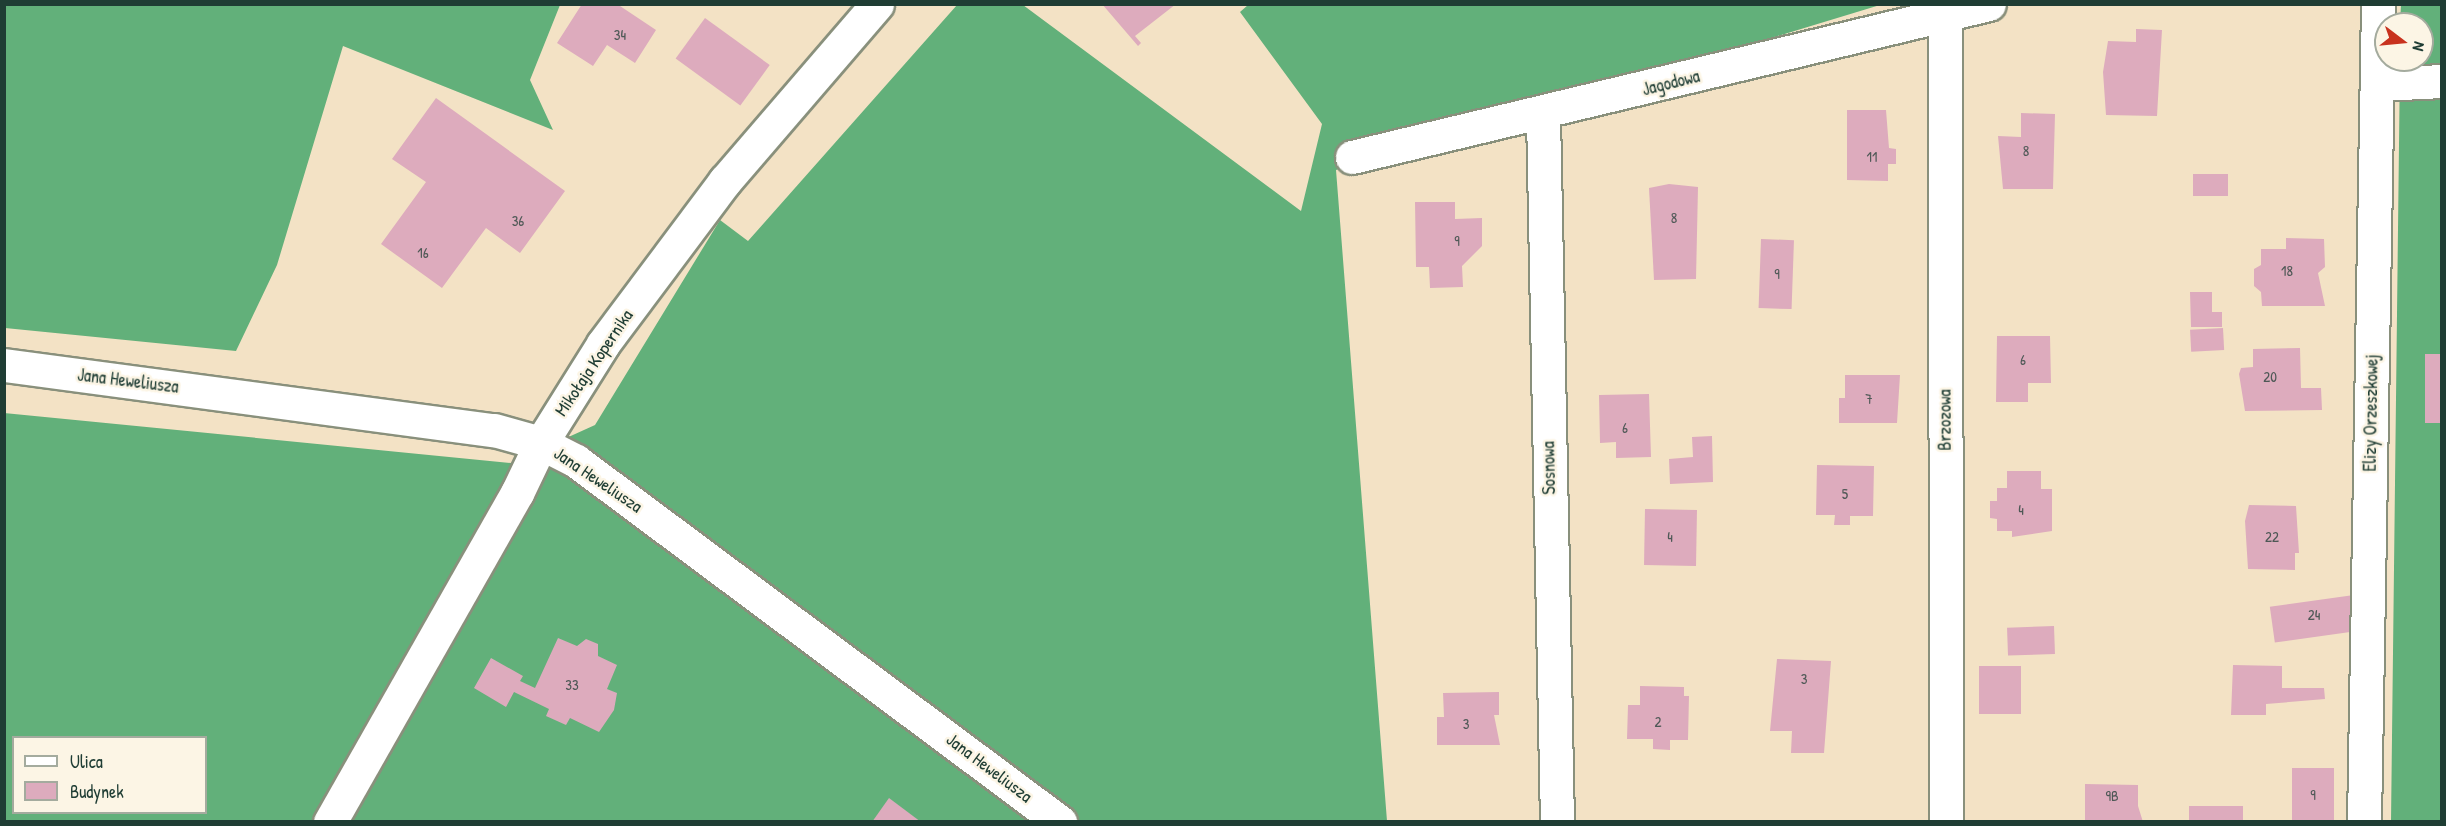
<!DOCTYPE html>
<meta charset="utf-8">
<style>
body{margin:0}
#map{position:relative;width:2446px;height:826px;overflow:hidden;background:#f3e2c5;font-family:"Patrick Hand",sans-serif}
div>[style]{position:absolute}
.forest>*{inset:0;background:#62b07a}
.building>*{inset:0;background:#ddabbd;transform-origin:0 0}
.roads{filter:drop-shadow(2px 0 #89907c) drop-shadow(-2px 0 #89907c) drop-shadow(0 2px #89907c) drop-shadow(0 -2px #89907c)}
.minor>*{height:33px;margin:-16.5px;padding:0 16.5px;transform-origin:16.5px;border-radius:16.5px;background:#fff}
span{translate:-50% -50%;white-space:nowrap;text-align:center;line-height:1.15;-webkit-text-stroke:5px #fcf5e5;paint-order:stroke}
.number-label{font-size:15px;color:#4e5856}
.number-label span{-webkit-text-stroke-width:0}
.street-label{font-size:18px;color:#1f3d34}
.frame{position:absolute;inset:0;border:6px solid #1f3d34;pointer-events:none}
.legend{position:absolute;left:12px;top:736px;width:195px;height:78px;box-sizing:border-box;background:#fcf5e5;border:2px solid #a4ab9e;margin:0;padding:8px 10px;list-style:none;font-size:18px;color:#1f3d34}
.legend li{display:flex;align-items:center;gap:12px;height:30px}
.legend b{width:30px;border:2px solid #a4ab9e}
.north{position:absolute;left:2374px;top:12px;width:60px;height:60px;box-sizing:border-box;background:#fcf5e5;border:2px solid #a4ab9e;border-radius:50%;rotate:106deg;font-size:16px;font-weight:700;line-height:24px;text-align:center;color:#1f3d34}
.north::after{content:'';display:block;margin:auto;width:21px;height:27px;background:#c8321e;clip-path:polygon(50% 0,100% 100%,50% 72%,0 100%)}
</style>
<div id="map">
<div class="forest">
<div style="clip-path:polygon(4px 5px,560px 5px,530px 80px,553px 130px,343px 46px,277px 265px,236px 351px,5px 328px)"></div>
<div style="clip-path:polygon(evenodd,957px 5px,1023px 5px,1301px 211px,1322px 124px,1240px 12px,1248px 5px,1880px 5px,1336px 170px,1387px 821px,5px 821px,4px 413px,511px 463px,595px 425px,720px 220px,748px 241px,957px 5px,14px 738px,206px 738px,206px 812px,14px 812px,14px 738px)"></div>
<div style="clip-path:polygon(2401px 5px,2441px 5px,2441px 821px,2391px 822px,2400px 60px,2422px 60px,2422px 24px,2400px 24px)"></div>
</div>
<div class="building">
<div style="clip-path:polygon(582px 4px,617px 4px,656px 30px,635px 63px,607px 45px,593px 66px,557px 43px)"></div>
<div style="clip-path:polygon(1102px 4px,1176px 4px,1135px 36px,1141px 43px,1138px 46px)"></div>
<div style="left:705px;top:18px;width:80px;height:50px;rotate:36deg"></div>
<div style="clip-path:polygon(2136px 29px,2162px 30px,2157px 116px,2106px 115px,2103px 72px,2108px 41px,2136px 42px)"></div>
<div style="clip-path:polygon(436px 98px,565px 191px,520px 253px,486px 228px,442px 288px,381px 244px,426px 182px,392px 159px)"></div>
<div style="clip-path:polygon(1847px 110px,1886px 110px,1889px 148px,1896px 149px,1896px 164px,1888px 164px,1888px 181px,1847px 180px)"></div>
<div style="clip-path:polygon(2021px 113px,2055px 114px,2053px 189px,2003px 189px,1998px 136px,2021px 137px)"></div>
<div style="left:2193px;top:174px;width:35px;height:22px"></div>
<div style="clip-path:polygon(1669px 184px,1698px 187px,1696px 279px,1654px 280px,1649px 188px)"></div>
<div style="clip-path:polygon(1415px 202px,1455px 202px,1455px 219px,1482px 218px,1482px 246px,1462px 266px,1463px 287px,1430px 288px,1429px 267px,1416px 267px)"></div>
<div style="clip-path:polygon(2286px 238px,2324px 239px,2325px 267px,2318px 273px,2325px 306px,2262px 306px,2261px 292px,2254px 286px,2254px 269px,2261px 265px,2261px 249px,2286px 249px)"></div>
<div style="left:1761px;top:239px;width:33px;height:69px;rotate:2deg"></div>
<div style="clip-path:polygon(2190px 292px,2212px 292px,2212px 312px,2222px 312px,2222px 327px,2191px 327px)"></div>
<div style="left:2223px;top:328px;width:22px;height:33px;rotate:87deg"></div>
<div style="clip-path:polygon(1997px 336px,2050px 336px,2051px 383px,2028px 383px,2028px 402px,1996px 402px)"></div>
<div style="clip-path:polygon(2300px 348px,2301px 388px,2321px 388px,2322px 410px,2245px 411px,2239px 374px,2241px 368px,2253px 367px,2253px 349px)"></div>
<div style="left:2425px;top:354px;width:17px;height:69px"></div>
<div style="clip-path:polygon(1845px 375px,1900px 375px,1897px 423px,1839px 423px,1839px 398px,1845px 398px)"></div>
<div style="clip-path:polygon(1649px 394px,1651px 457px,1616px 458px,1616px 442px,1600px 443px,1599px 395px)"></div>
<div style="clip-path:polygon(1712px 436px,1713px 482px,1670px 484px,1669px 459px,1693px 457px,1692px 437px)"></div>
<div style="clip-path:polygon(1817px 465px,1874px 466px,1873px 516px,1850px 516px,1850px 525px,1834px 525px,1835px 515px,1816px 515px)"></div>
<div style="clip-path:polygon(2007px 471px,2041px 471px,2041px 489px,2052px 489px,2052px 531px,2012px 537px,2012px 531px,1997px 531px,1997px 519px,1990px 518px,1990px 501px,1997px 501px,1997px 488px,2007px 488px)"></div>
<div style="clip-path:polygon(2249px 505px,2296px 506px,2299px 553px,2295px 553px,2295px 570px,2248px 569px,2245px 521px)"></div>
<div style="left:1645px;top:509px;width:52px;height:56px;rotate:1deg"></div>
<div style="left:2354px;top:595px;width:36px;height:85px;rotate:82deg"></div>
<div style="left:2054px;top:626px;width:28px;height:47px;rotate:88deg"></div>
<div style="clip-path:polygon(558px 638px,577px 646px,586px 639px,598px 644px,598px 656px,617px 665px,607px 689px,617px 693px,614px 710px,599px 732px,570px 718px,566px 725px,546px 716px,549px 709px,514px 692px,506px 707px,474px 688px,491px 658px,523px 676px,520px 681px,535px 688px)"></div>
<div style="clip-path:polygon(1777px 659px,1831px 661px,1824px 753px,1791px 753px,1792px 731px,1770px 731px)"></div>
<div style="clip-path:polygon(2233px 665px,2282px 666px,2282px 688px,2324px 688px,2325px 699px,2266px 704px,2266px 715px,2231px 715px)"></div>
<div style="left:1979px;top:666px;width:42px;height:48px"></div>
<div style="clip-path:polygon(1640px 686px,1684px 687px,1684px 696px,1689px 696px,1688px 740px,1670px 740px,1670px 750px,1653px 749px,1653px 739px,1627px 739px,1628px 705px,1640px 705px)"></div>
<div style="clip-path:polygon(1499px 692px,1499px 715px,1494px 715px,1500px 745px,1437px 745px,1437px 717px,1444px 717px,1443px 693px)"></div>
<div style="left:2292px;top:768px;width:42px;height:54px"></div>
<div style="clip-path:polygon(2085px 784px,2138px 785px,2138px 806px,2143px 822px,2085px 822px)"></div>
<div style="clip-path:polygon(889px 798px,921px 822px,872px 822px)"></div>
<div style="left:2189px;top:806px;width:54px;height:16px"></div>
</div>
<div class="roads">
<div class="minor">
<div style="left:1945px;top:18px;width:804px;rotate:89.93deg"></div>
<div style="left:2379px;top:84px;width:63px;rotate:-2.7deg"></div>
<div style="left:1543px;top:114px;width:708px;rotate:88.87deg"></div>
<div style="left:1352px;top:157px;width:655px;rotate:-13.51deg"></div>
<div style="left:4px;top:365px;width:494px;rotate:7.6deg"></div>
<div style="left:494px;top:430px;width:49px;rotate:15.5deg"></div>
<div style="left:541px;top:443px;width:39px;rotate:27deg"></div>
<div style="left:576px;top:461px;width:604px;rotate:36.72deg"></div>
<div style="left:330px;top:822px;width:378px;rotate:-60.4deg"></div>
<div style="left:517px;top:493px;width:55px;rotate:-64.4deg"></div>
<div style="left:541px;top:443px;width:117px;rotate:-57.9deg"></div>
<div style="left:603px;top:344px;width:204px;rotate:-53.2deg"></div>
<div style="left:725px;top:181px;width:233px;rotate:-49.3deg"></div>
<div style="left:2364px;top:822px;width:818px;rotate:-89.02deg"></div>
</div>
</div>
<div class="number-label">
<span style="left:620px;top:35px">34</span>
<span style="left:2026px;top:151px">8</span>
<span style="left:1872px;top:157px">11</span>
<span style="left:1674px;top:218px">8</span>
<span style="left:518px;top:221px">36</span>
<span style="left:1457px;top:241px">9</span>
<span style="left:423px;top:253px">16</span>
<span style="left:2287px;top:271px">18</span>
<span style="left:1777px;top:274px">9</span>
<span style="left:2023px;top:360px">6</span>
<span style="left:2270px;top:377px">20</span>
<span style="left:1869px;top:399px">7</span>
<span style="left:1625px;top:428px">6</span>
<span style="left:1845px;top:494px">5</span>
<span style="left:2021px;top:510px">4</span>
<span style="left:1670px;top:537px">4</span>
<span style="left:2272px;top:537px">22</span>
<span style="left:2314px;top:615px">24</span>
<span style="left:1804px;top:679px">3</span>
<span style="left:572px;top:685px">33</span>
<span style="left:1658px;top:722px">2</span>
<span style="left:1466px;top:724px">3</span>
<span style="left:2313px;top:795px">9</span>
<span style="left:2112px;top:796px">9B</span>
</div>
<div class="street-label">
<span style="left:1671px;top:83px;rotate:-14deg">Jagodowa</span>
<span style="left:594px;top:363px;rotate:-56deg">Mikołaja Kopernika</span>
<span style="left:128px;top:381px;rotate:7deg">Jana Heweliusza</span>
<span style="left:2371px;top:413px;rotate:-89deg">Elizy Orzeszkowej</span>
<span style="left:1945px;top:420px;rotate:-90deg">Brzozowa</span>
<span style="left:1549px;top:468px;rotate:-91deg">Sosnowa</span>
<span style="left:598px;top:480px;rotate:34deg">Jana Heweliusza</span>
<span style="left:989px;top:768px;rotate:37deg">Jana Heweliusza</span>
</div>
<div class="frame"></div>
<ul class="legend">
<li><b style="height:8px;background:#fff"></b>Ulica</li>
<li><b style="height:16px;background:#ddabbd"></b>Budynek</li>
</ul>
<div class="north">N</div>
</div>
